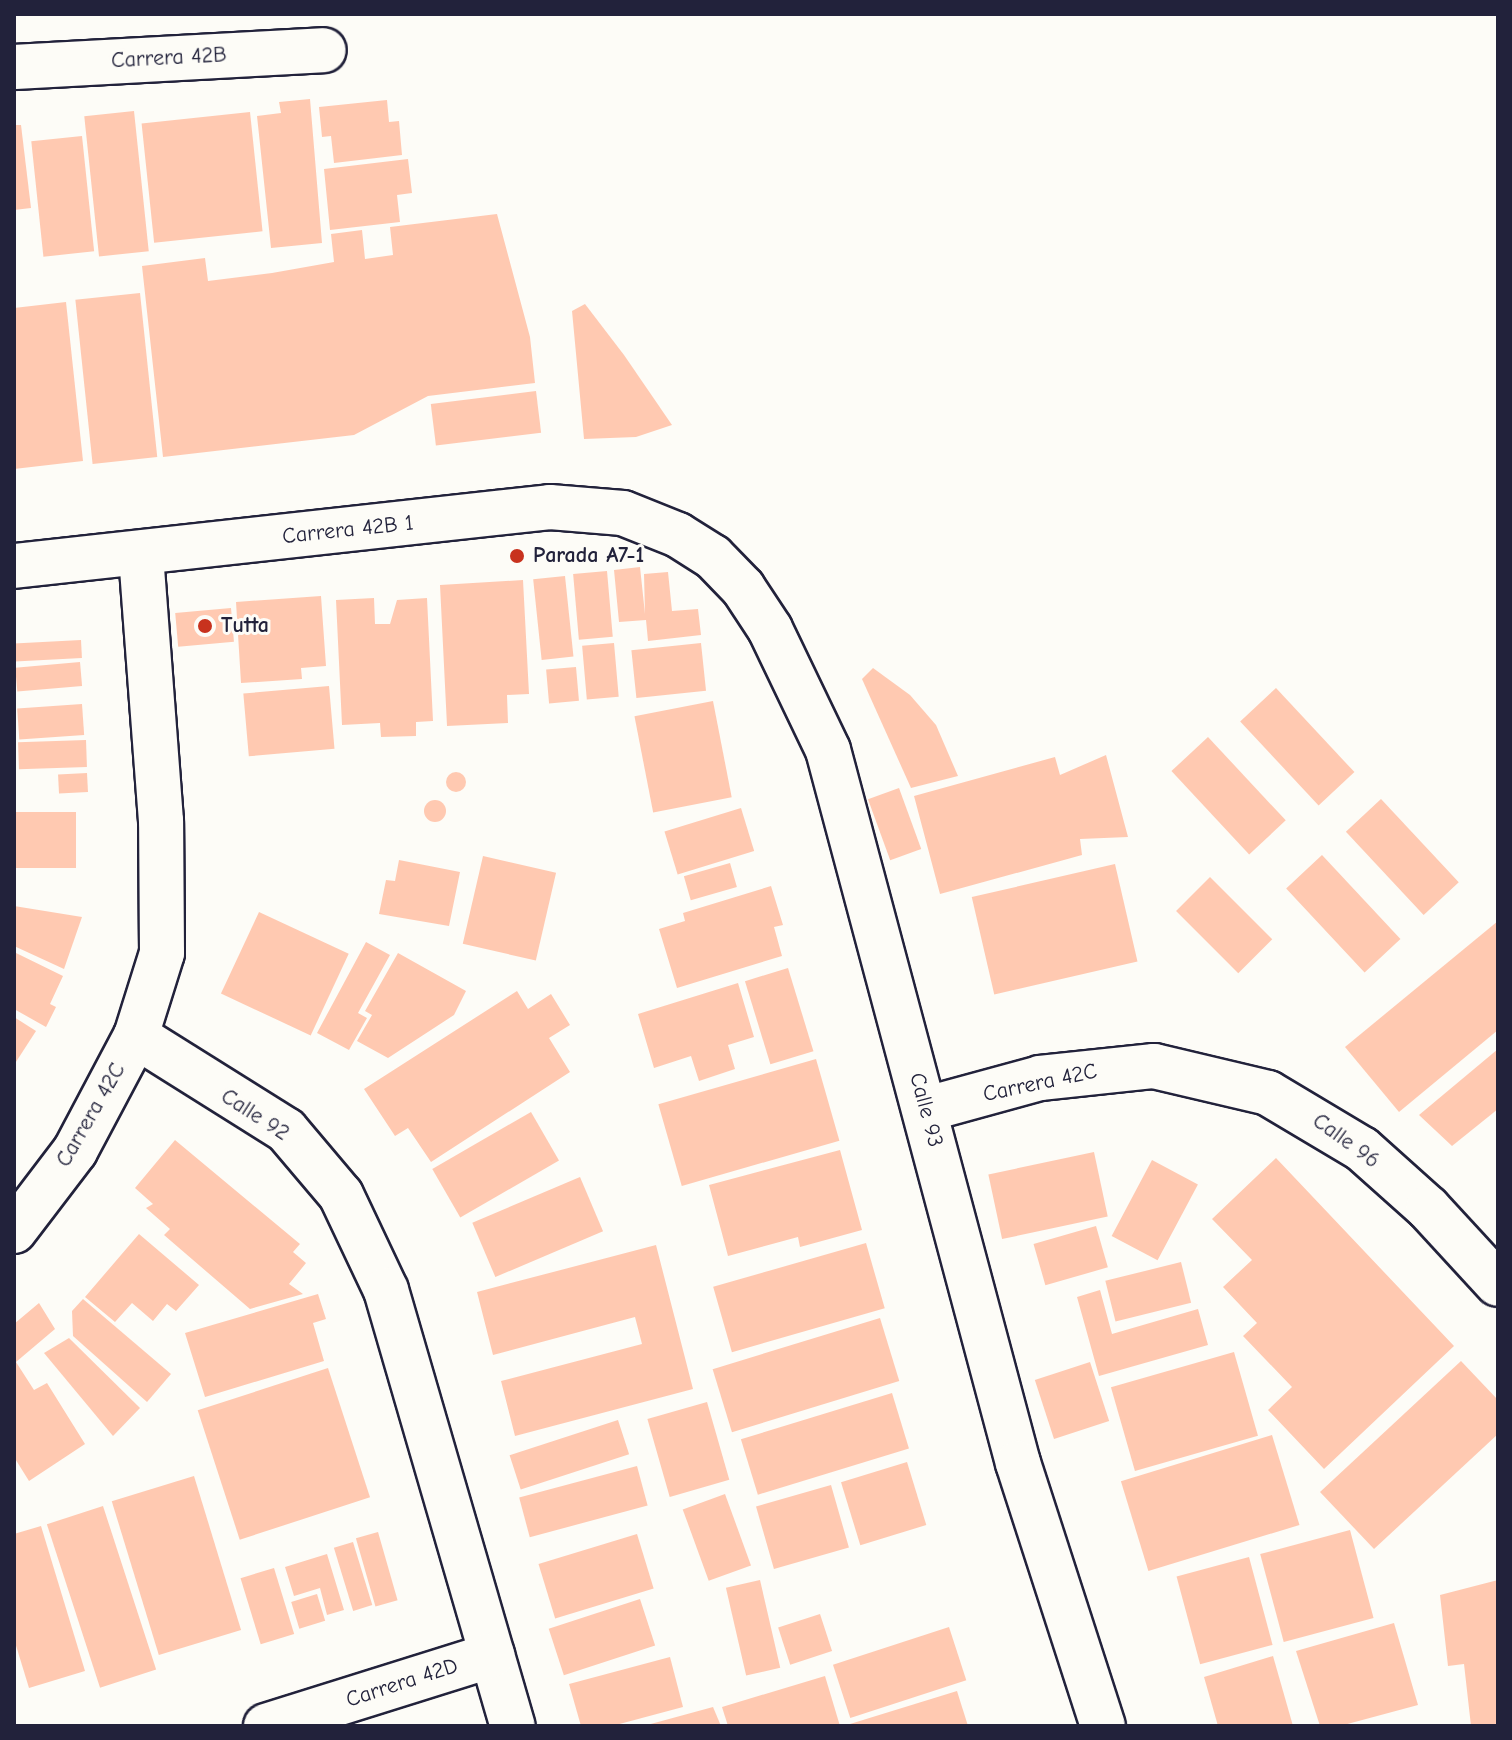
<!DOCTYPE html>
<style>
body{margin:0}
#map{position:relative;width:1512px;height:1740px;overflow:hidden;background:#fdfcf7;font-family:"Comic Neue",sans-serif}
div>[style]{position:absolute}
.building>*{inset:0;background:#ffc9b1;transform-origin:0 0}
.round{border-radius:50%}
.roads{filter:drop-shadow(2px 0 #22223b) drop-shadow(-2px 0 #22223b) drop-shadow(0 2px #22223b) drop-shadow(0 -2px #22223b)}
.minor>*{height:44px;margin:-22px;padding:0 22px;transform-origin:22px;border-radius:22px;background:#fdfcf7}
.dots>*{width:22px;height:22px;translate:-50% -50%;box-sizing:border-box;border:4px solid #fdfcf7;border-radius:50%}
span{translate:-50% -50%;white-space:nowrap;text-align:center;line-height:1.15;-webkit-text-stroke:6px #fdfcf7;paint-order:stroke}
.street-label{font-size:22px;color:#22223b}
.poi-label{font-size:22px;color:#22223b;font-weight:700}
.left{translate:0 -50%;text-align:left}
.frame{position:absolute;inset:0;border:16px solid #22223b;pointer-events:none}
</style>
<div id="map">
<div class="building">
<div style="clip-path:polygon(310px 99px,322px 243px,271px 248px,257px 116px,281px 113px,279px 102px)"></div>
<div style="clip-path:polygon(387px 100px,389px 122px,399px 121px,402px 155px,334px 163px,331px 136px,322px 137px,319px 107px)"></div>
<div style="left:134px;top:111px;width:141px;height:50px;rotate:84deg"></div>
<div style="left:250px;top:112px;width:120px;height:109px;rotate:84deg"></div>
<div style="clip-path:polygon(14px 125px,21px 125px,31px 208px,14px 210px)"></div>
<div style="left:82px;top:136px;width:116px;height:51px;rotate:84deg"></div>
<div style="clip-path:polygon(408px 159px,412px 193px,397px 195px,400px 222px,330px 230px,324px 169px)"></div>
<div style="clip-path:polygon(497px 214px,530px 337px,535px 383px,428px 396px,354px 435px,163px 457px,142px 266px,205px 258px,208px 281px,272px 273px,334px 262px,331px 234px,362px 230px,365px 259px,393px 255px,390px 227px)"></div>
<div style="left:140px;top:293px;width:165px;height:65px;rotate:84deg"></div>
<div style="clip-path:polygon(66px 302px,83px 461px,14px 469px,14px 308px)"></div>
<div style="clip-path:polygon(585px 304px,624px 355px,672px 425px,636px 437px,584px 439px,572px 311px)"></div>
<div style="left:536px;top:391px;width:42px;height:106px;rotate:83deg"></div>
<div style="clip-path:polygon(640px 567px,645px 614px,644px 574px,668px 572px,672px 611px,698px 609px,701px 635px,648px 641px,646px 620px,619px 622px,614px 570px)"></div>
<div style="left:607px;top:571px;width:66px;height:34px;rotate:85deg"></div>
<div style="left:565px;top:576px;width:81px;height:32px;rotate:84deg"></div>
<div style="clip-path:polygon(523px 580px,529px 694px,507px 695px,508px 723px,447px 726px,440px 585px)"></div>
<div style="clip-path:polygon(321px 596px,326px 666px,301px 668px,302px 679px,241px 683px,236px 602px)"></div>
<div style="clip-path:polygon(374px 598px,375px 624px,390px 624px,397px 600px,427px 598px,433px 721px,416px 722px,416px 736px,381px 737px,380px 723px,342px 725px,336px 600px)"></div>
<div style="left:231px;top:608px;width:34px;height:56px;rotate:85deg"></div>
<div style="left:81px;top:640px;width:18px;height:67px;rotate:87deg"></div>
<div style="left:614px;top:643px;width:54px;height:32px;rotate:85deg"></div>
<div style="left:701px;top:643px;width:48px;height:70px;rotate:84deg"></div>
<div style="left:80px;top:662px;width:24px;height:65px;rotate:85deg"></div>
<div style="left:576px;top:667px;width:34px;height:30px;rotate:85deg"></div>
<div style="clip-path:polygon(873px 668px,910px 695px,936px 725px,958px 776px,911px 788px,862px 679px)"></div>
<div style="left:329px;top:686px;width:63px;height:86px;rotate:85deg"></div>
<div style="left:1276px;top:688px;width:115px;height:49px;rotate:47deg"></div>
<div style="left:713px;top:701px;width:98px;height:80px;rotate:79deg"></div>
<div style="left:82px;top:704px;width:31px;height:65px;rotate:86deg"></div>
<div style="left:1208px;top:737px;width:114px;height:50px;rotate:47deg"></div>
<div style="left:86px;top:740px;width:27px;height:68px;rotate:88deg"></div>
<div style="clip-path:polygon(1106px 755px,1128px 837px,1080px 839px,1082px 855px,940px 894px,914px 796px,1055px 757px,1060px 775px)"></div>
<div class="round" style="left:446px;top:772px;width:20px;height:20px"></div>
<div style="left:87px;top:773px;width:19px;height:29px;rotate:87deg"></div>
<div style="left:899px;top:788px;width:65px;height:33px;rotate:70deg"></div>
<div style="left:1381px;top:799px;width:114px;height:48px;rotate:47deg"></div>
<div class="round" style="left:424px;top:800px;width:22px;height:22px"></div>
<div style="left:741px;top:808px;width:45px;height:80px;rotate:73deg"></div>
<div style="left:14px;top:812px;width:62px;height:56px"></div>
<div style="left:1322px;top:855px;width:115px;height:49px;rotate:47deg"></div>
<div style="left:483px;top:856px;width:75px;height:90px;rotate:13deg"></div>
<div style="clip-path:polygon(399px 860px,460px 872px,449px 926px,379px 914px,386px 880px,395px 881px)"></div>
<div style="left:730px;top:863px;width:25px;height:48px;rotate:74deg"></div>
<div style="left:1115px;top:864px;width:100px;height:147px;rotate:77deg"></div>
<div style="left:1210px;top:877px;width:88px;height:48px;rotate:45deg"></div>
<div style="clip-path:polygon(771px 886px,783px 925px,774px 927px,782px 956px,677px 988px,659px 929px,685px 921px,683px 913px)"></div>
<div style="clip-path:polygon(14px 906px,82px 917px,64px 969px,14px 946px)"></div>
<div style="left:259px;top:912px;width:99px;height:90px;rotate:25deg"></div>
<div style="clip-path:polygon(1498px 921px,1498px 1030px,1399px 1112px,1345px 1047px)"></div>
<div style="clip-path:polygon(366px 942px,390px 955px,358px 1013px,367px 1018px,349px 1050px,317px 1033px)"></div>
<div style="clip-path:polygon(14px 952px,63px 976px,50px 1004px,56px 1007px,46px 1027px,14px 1009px)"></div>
<div style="clip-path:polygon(398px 953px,466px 991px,454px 1015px,388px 1058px,357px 1041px,372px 1015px,365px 1011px)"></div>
<div style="left:788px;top:968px;width:87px;height:45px;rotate:73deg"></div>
<div style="clip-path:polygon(738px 983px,754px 1037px,728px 1045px,735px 1069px,699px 1081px,691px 1056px,654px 1068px,638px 1014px)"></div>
<div style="clip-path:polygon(517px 991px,528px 1009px,551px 994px,570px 1025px,549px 1038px,570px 1072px,431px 1162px,408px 1128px,395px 1136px,364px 1089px)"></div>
<div style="clip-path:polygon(14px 1017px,36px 1031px,14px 1065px)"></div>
<div style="clip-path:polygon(1498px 1049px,1498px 1109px,1452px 1146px,1419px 1115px)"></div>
<div style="left:816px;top:1059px;width:85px;height:164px;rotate:74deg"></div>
<div style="left:531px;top:1112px;width:56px;height:114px;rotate:60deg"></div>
<div style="clip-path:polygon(175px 1140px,300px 1244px,293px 1252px,306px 1263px,289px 1284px,303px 1294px,250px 1309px,164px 1235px,170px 1229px,146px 1208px,153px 1204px,135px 1188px)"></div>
<div style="clip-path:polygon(840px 1150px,862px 1230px,800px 1247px,798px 1237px,728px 1256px,709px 1185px)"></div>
<div style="left:1094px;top:1152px;width:66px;height:108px;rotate:78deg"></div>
<div style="clip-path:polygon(1276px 1158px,1454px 1346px,1324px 1469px,1268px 1410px,1292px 1387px,1243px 1336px,1257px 1323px,1223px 1287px,1252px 1260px,1212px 1219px)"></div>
<div style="left:1152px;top:1160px;width:52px;height:86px;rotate:28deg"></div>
<div style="left:580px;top:1177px;width:59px;height:117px;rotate:67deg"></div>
<div style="left:1096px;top:1226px;width:43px;height:65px;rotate:74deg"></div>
<div style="clip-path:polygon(139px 1234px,199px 1285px,176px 1311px,167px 1304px,153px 1321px,132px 1303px,115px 1322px,85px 1297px)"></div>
<div style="left:866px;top:1243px;width:68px;height:159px;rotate:74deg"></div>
<div style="clip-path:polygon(656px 1245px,693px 1389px,515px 1436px,501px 1381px,642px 1344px,635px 1317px,493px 1355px,477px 1292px)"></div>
<div style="left:1181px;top:1262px;width:42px;height:78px;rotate:76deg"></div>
<div style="clip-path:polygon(1100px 1290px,1112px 1334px,1198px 1309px,1208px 1345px,1099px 1376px,1077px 1297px)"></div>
<div style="clip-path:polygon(318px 1294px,326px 1319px,313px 1323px,324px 1361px,205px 1397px,185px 1333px)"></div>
<div style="clip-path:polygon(83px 1299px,171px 1374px,147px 1402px,73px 1336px,72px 1311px)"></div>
<div style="clip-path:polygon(39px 1303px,55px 1329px,16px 1362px,34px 1390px,47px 1383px,85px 1444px,29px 1481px,14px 1457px,14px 1324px)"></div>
<div style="left:880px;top:1318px;width:66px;height:175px;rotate:73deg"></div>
<div style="clip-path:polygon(69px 1338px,140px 1408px,113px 1436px,44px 1353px)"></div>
<div style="left:1234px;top:1352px;width:87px;height:128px;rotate:74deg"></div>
<div style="clip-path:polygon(1461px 1361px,1498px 1400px,1498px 1434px,1374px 1549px,1320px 1492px)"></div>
<div style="left:1090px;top:1362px;width:62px;height:58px;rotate:72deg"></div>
<div style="left:328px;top:1368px;width:136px;height:137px;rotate:72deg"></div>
<div style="left:892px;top:1393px;width:58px;height:158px;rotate:73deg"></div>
<div style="left:707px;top:1402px;width:81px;height:62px;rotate:74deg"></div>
<div style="left:618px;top:1420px;width:36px;height:114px;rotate:72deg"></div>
<div style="left:1272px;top:1435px;width:94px;height:158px;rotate:73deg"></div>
<div style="left:907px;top:1462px;width:66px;height:69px;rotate:73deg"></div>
<div style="left:637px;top:1466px;width:41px;height:122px;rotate:75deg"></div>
<div style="left:194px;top:1476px;width:161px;height:86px;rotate:73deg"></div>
<div style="left:831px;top:1485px;width:65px;height:78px;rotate:74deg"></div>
<div style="left:725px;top:1494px;width:76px;height:45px;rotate:70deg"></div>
<div style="left:103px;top:1506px;width:172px;height:59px;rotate:72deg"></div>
<div style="clip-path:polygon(41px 1526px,85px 1671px,29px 1688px,14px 1639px,14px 1534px)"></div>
<div style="left:1350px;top:1530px;width:91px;height:93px;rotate:75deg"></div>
<div style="left:378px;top:1532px;width:71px;height:23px;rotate:74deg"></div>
<div style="left:637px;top:1534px;width:57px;height:103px;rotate:73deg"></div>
<div style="left:353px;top:1542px;width:66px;height:20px;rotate:73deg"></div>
<div style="clip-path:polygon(327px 1554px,344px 1610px,327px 1615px,320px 1588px,294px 1596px,285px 1567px)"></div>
<div style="left:1249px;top:1557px;width:91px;height:75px;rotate:75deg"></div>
<div style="left:274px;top:1568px;width:69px;height:35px;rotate:73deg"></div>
<div style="left:760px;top:1580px;width:90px;height:35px;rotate:77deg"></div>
<div style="clip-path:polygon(1498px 1580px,1498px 1726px,1471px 1726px,1464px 1664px,1448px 1666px,1440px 1595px)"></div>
<div style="left:317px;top:1594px;width:28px;height:27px;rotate:73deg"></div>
<div style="left:640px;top:1599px;width:49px;height:96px;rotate:72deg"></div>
<div style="left:820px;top:1614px;width:39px;height:44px;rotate:72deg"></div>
<div style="clip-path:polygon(1394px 1623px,1418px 1705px,1340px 1726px,1320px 1726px,1296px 1651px)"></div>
<div style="left:949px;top:1627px;width:56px;height:122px;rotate:72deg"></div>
<div style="clip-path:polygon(1273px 1656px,1293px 1726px,1218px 1726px,1204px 1677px)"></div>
<div style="clip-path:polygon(670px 1657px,683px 1707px,612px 1726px,581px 1726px,569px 1684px)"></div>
<div style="clip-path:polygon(825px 1676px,840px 1726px,728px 1726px,722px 1707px)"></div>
<div style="clip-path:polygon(957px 1691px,968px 1726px,851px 1726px,850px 1724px)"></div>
<div style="clip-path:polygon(713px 1707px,721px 1726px,647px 1726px,647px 1725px)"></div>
</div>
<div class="roads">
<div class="minor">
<div style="left:14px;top:67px;width:310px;rotate:-3.1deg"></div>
<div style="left:14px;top:566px;width:539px;rotate:-6.28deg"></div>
<div style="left:550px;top:507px;width:73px;rotate:4.7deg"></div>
<div style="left:623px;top:513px;width:59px;rotate:21.8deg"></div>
<div style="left:678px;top:535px;width:41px;rotate:32.2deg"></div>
<div style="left:713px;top:557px;width:43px;rotate:45.9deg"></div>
<div style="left:743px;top:588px;width:49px;rotate:56.6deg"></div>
<div style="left:770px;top:629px;width:134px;rotate:64.4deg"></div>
<div style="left:828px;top:750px;width:738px;rotate:75.08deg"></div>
<div style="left:1018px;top:1463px;width:276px;rotate:72.1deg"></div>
<div style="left:136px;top:1036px;width:177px;rotate:32.1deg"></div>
<div style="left:286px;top:1130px;width:85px;rotate:49.8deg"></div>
<div style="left:341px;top:1195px;width:105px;rotate:64.7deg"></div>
<div style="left:386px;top:1290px;width:454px;rotate:73.8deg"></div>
<div style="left:927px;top:1109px;width:117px;rotate:-15.3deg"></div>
<div style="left:1040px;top:1078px;width:115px;rotate:-6deg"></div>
<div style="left:1154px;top:1066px;width:117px;rotate:13.3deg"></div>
<div style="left:1268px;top:1093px;width:109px;rotate:30.8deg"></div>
<div style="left:1362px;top:1149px;width:89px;rotate:41.8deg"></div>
<div style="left:1428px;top:1208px;width:103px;rotate:47.4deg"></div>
<div style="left:14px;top:1231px;width:101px;rotate:-52.7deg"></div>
<div style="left:75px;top:1151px;width:130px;rotate:-62.1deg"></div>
<div style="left:136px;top:1036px;width:87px;rotate:-72.6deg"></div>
<div style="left:162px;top:953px;width:132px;rotate:-90.4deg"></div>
<div style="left:161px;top:821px;width:269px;rotate:-94.3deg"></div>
<div style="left:266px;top:1726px;width:237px;rotate:-17.4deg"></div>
</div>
</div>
<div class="dots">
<div style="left:517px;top:556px;background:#c8321e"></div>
<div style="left:205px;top:626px;background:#c8321e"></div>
</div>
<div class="street-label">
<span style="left:169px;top:58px;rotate:-3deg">Carrera 42B</span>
<span style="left:348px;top:530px;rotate:-6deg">Carrera 42B 1</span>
<span style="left:1040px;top:1083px;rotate:-12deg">Carrera 42C</span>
<span style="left:926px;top:1110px;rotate:75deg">Calle 93</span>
<span style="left:91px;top:1115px;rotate:-60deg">Carrera 42C</span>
<span style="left:255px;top:1115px;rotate:33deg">Calle 92</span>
<span style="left:1346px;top:1141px;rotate:36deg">Calle 96</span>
<span style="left:402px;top:1683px;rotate:-18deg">Carrera 42D</span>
</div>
<div class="poi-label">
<span class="left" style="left:533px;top:556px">Parada A7-1</span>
<span class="left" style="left:221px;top:626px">Tutta</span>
</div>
<div class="frame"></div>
</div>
